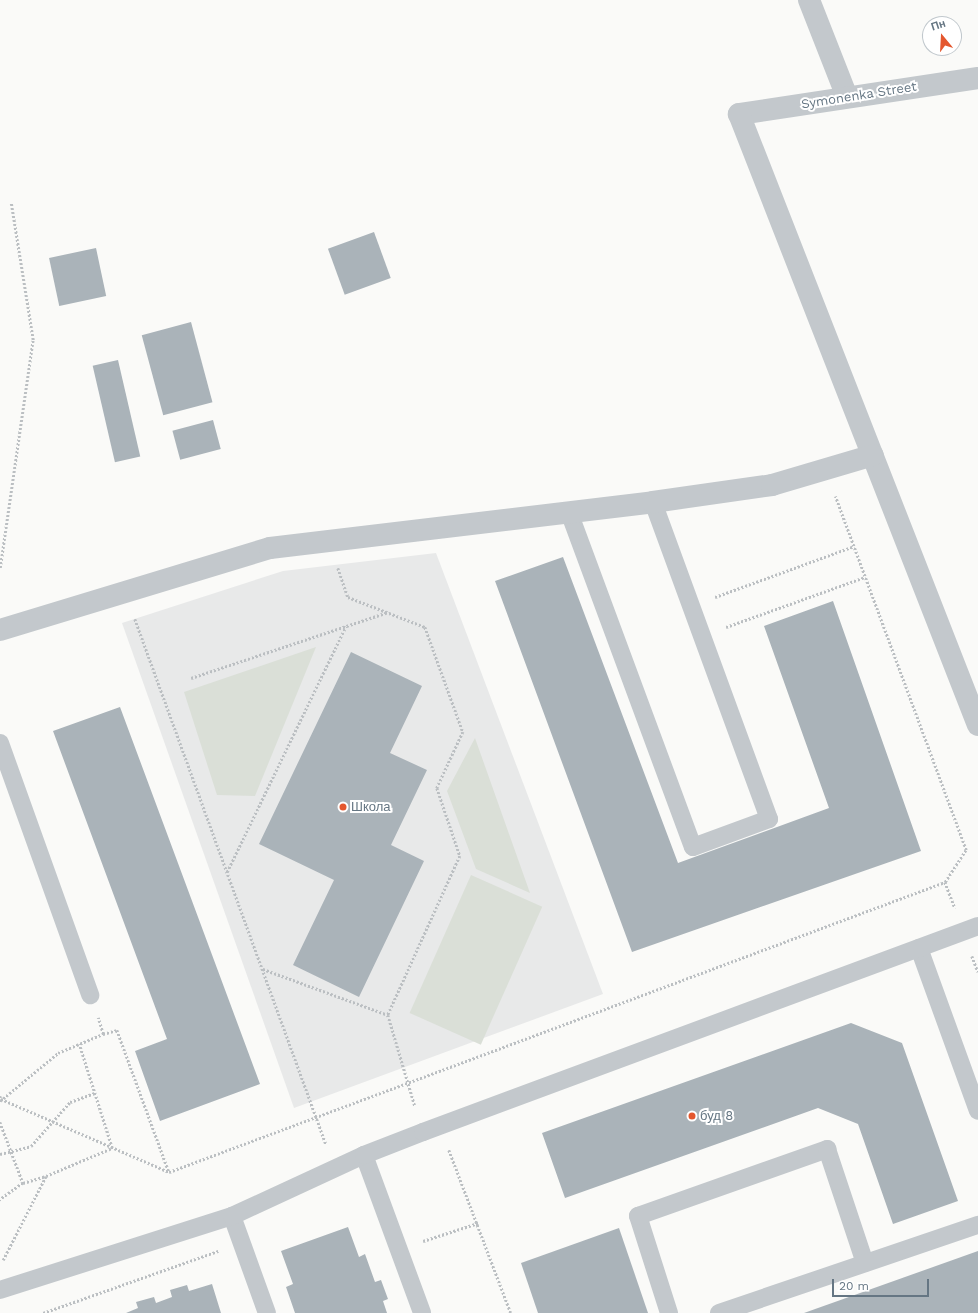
<!DOCTYPE html>
<meta charset="utf-8">
<style>
body{margin:0}
#map{position:relative;width:978px;height:1313px;overflow:hidden;background:#fafaf8;font-family:"Work Sans",sans-serif}
div>[style]{position:absolute}
.built>*{inset:0;background:#e8e9e9}
.green>*{inset:0;background:#dadfd7;transform-origin:0 0}
.building>*{inset:0;background:#aab3b9;transform-origin:0 0}
.path>*{height:2.5px;margin-top:-1.25px;transform-origin:0;background:repeating-linear-gradient(90deg,#bbbfc2 0 2px,transparent 0 4px)}
.lane>*{height:18px;margin:-9px;padding:0 9px;transform-origin:9px;border-radius:9px;background:#c3c8cc}
.street>*{height:22px;margin:-11px;padding:0 11px;transform-origin:11px;border-radius:11px;background:#c3c8cc}
.dots>*{width:11px;height:11px;translate:-50% -50%;box-sizing:border-box;border:2px solid #fff;border-radius:50%}
span{translate:-50% -50%;white-space:nowrap;text-align:center;line-height:1.15;-webkit-text-stroke:4px #fff;paint-order:stroke}
.street-label{font-size:13px;color:#657683}
.poi-label{font-size:13px;color:#657683}
.left{translate:0 -50%;text-align:left}
.north{position:absolute;left:922px;top:16px;width:40px;height:40px;box-sizing:border-box;background:#fff;border:1px solid #c1c8cd;border-radius:50%;rotate:342deg;font-size:11px;font-weight:700;line-height:16px;text-align:center;color:#657683}
.north::after{content:'';display:block;margin:auto;width:14px;height:18px;background:#e4572e;clip-path:polygon(50% 0,100% 100%,50% 72%,0 100%)}
.scale{position:absolute;left:832px;top:1279px;width:97px;height:18px;box-sizing:border-box;border:2px solid #657683;border-top:0;padding-left:5px;font-size:12px;line-height:14px;white-space:nowrap;color:#657683;-webkit-text-stroke:3px #fff;paint-order:stroke}
</style>
<div id="map">
<div class="built">
<div style="clip-path:polygon(436px 553px,603px 994px,294px 1108px,122px 623px,283px 571px)"></div>
</div>
<div class="green">
<div style="clip-path:polygon(316px 647px,255px 796px,217px 795px,184px 692px)"></div>
<div style="clip-path:polygon(475px 738px,530px 893px,476px 869px,447px 791px)"></div>
<div style="left:471px;top:875px;width:78px;height:151px;rotate:24deg"></div>
</div>
<div class="building">
<div style="left:374px;top:232px;width:49px;height:49px;rotate:70deg"></div>
<div style="left:96px;top:248px;width:49px;height:48px;rotate:78deg"></div>
<div style="left:191px;top:322px;width:83px;height:51px;rotate:75deg"></div>
<div style="left:118px;top:360px;width:99px;height:26px;rotate:77deg"></div>
<div style="left:213px;top:420px;width:30px;height:42px;rotate:75deg"></div>
<div style="clip-path:polygon(563px 557px,678px 863px,829px 808px,764px 626px,833px 601px,921px 851px,632px 952px,495px 581px)"></div>
<div style="clip-path:polygon(351px 652px,422px 686px,390px 753px,427px 770px,391px 845px,424px 861px,359px 997px,293px 965px,334px 880px,259px 844px)"></div>
<div style="clip-path:polygon(120px 707px,260px 1084px,160px 1121px,135px 1051px,167px 1039px,53px 731px)"></div>
<div style="clip-path:polygon(851px 1023px,902px 1043px,958px 1201px,893px 1224px,858px 1124px,818px 1108px,565px 1198px,542px 1133px)"></div>
<div style="clip-path:polygon(348px 1227px,359px 1257px,365px 1254px,375px 1282px,381px 1280px,388px 1299px,383px 1301px,387px 1313px,295px 1313px,286px 1287px,293px 1284px,281px 1251px)"></div>
<div style="clip-path:polygon(619px 1228px,648px 1313px,538px 1313px,521px 1263px)"></div>
<div style="clip-path:polygon(978px 1251px,978px 1313px,804px 1313px)"></div>
<div style="clip-path:polygon(212px 1284px,221px 1313px,126px 1313px,138px 1308px,136px 1302px,154px 1297px,156px 1303px,172px 1297px,170px 1290px,187px 1285px,189px 1291px)"></div>
</div>
<div class="path">
<div style="left:0;top:568px;width:230px;rotate:-81.8deg"></div>
<div style="left:33px;top:340px;width:139px;rotate:-99.1deg"></div>
<div style="left:338px;top:568px;width:31px;rotate:71deg"></div>
<div style="left:348px;top:597px;width:83px;rotate:21.3deg"></div>
<div style="left:425px;top:627px;width:112px;rotate:70.1deg"></div>
<div style="left:463px;top:732px;width:62px;rotate:114.9deg"></div>
<div style="left:437px;top:788px;width:72px;rotate:71.3deg"></div>
<div style="left:460px;top:856px;width:175px;rotate:114.4deg"></div>
<div style="left:388px;top:1015px;width:95px;rotate:73.5deg"></div>
<div style="left:715px;top:597px;width:148px;rotate:-20.1deg"></div>
<div style="left:135px;top:619px;width:559px;rotate:70.01deg"></div>
<div style="left:726px;top:627px;width:148px;rotate:-19.8deg"></div>
<div style="left:191px;top:678px;width:208px;rotate:-18.5deg"></div>
<div style="left:227px;top:872px;width:273px;rotate:-64.2deg"></div>
<div style="left:945px;top:882px;width:28px;rotate:69deg"></div>
<div style="left:972px;top:956px;width:17px;rotate:69deg"></div>
<div style="left:263px;top:969px;width:133px;rotate:20.2deg"></div>
<div style="left:103px;top:1034px;width:15px;rotate:-16deg"></div>
<div style="left:117px;top:1030px;width:151px;rotate:69.9deg"></div>
<div style="left:0;top:1096px;width:3px;rotate:72deg"></div>
<div style="left:1px;top:1099px;width:183px;rotate:23.5deg"></div>
<div style="left:169px;top:1172px;width:828px;rotate:-20.49deg"></div>
<div style="left:945px;top:882px;width:38px;rotate:-57deg"></div>
<div style="left:966px;top:850px;width:377px;rotate:-110.3deg"></div>
<div style="left:0;top:1101px;width:75px;rotate:-39.6deg"></div>
<div style="left:58px;top:1053px;width:49px;rotate:-22.9deg"></div>
<div style="left:103px;top:1034px;width:17px;rotate:-107deg"></div>
<div style="left:0;top:1122px;width:65px;rotate:69.3deg"></div>
<div style="left:23px;top:1183px;width:29px;rotate:144deg"></div>
<div style="left:449px;top:1150px;width:174px;rotate:69.2deg"></div>
<div style="left:0;top:1154px;width:32px;rotate:-14deg"></div>
<div style="left:31px;top:1146px;width:59px;rotate:-48.4deg"></div>
<div style="left:70px;top:1102px;width:27px;rotate:-20deg"></div>
<div style="left:23px;top:1183px;width:24px;rotate:-17deg"></div>
<div style="left:423px;top:1241px;width:58px;rotate:-18.1deg"></div>
<div style="left:3px;top:1260px;width:94px;rotate:-62.9deg"></div>
<div style="left:46px;top:1176px;width:72px;rotate:-23deg"></div>
<div style="left:112px;top:1148px;width:109px;rotate:-107.6deg"></div>
<div style="left:43px;top:1313px;width:186px;rotate:-19.5deg"></div>
</div>
<div class="lane">
<div style="left:569px;top:512px;width:357px;rotate:69.7deg"></div>
<div style="left:693px;top:847px;width:81px;rotate:-20.2deg"></div>
<div style="left:769px;top:819px;width:338px;rotate:-110.1deg"></div>
<div style="left:0;top:743px;width:268px;rotate:70.3deg"></div>
<div style="left:919px;top:948px;width:173px;rotate:70.1deg"></div>
<div style="left:364px;top:1155px;width:168px;rotate:69.8deg"></div>
<div style="left:232px;top:1216px;width:103px;rotate:70.2deg"></div>
<div style="left:0;top:1290px;width:244px;rotate:-17.7deg"></div>
<div style="left:232px;top:1216px;width:145px;rotate:-24.8deg"></div>
<div style="left:364px;top:1155px;width:63px;rotate:-21.3deg"></div>
<div style="left:423px;top:1132px;width:592px;rotate:-20.36deg"></div>
<div style="left:669px;top:1313px;width:102px;rotate:-107.7deg"></div>
<div style="left:638px;top:1216px;width:201px;rotate:-19.5deg"></div>
<div style="left:827px;top:1149px;width:120px;rotate:71.6deg"></div>
<div style="left:719px;top:1313px;width:274px;rotate:-18.8deg"></div>
</div>
<div class="street">
<div style="left:809px;top:0;width:104px;rotate:68.6deg"></div>
<div style="left:978px;top:78px;width:242px;rotate:171.4deg"></div>
<div style="left:739px;top:114px;width:656px;rotate:68.64deg"></div>
<div style="left:0;top:630px;width:282px;rotate:-16.9deg"></div>
<div style="left:270px;top:548px;width:386px;rotate:-6.8deg"></div>
<div style="left:653px;top:502px;width:120px;rotate:-8.1deg"></div>
<div style="left:772px;top:485px;width:105px;rotate:-16.5deg"></div>
</div>
<div class="dots">
<div style="left:343px;top:807px;background:#e4572e"></div>
<div style="left:692px;top:1116px;background:#e4572e"></div>
</div>
<div class="street-label">
<span style="left:859px;top:96px;rotate:-9deg">Symonenka Street</span>
</div>
<div class="poi-label">
<span class="left" style="left:351px;top:807px">Школа</span>
<span class="left" style="left:700px;top:1116px">буд 8</span>
</div>
<div class="north">Пн</div>
<div class="scale">20 m</div>
</div>
